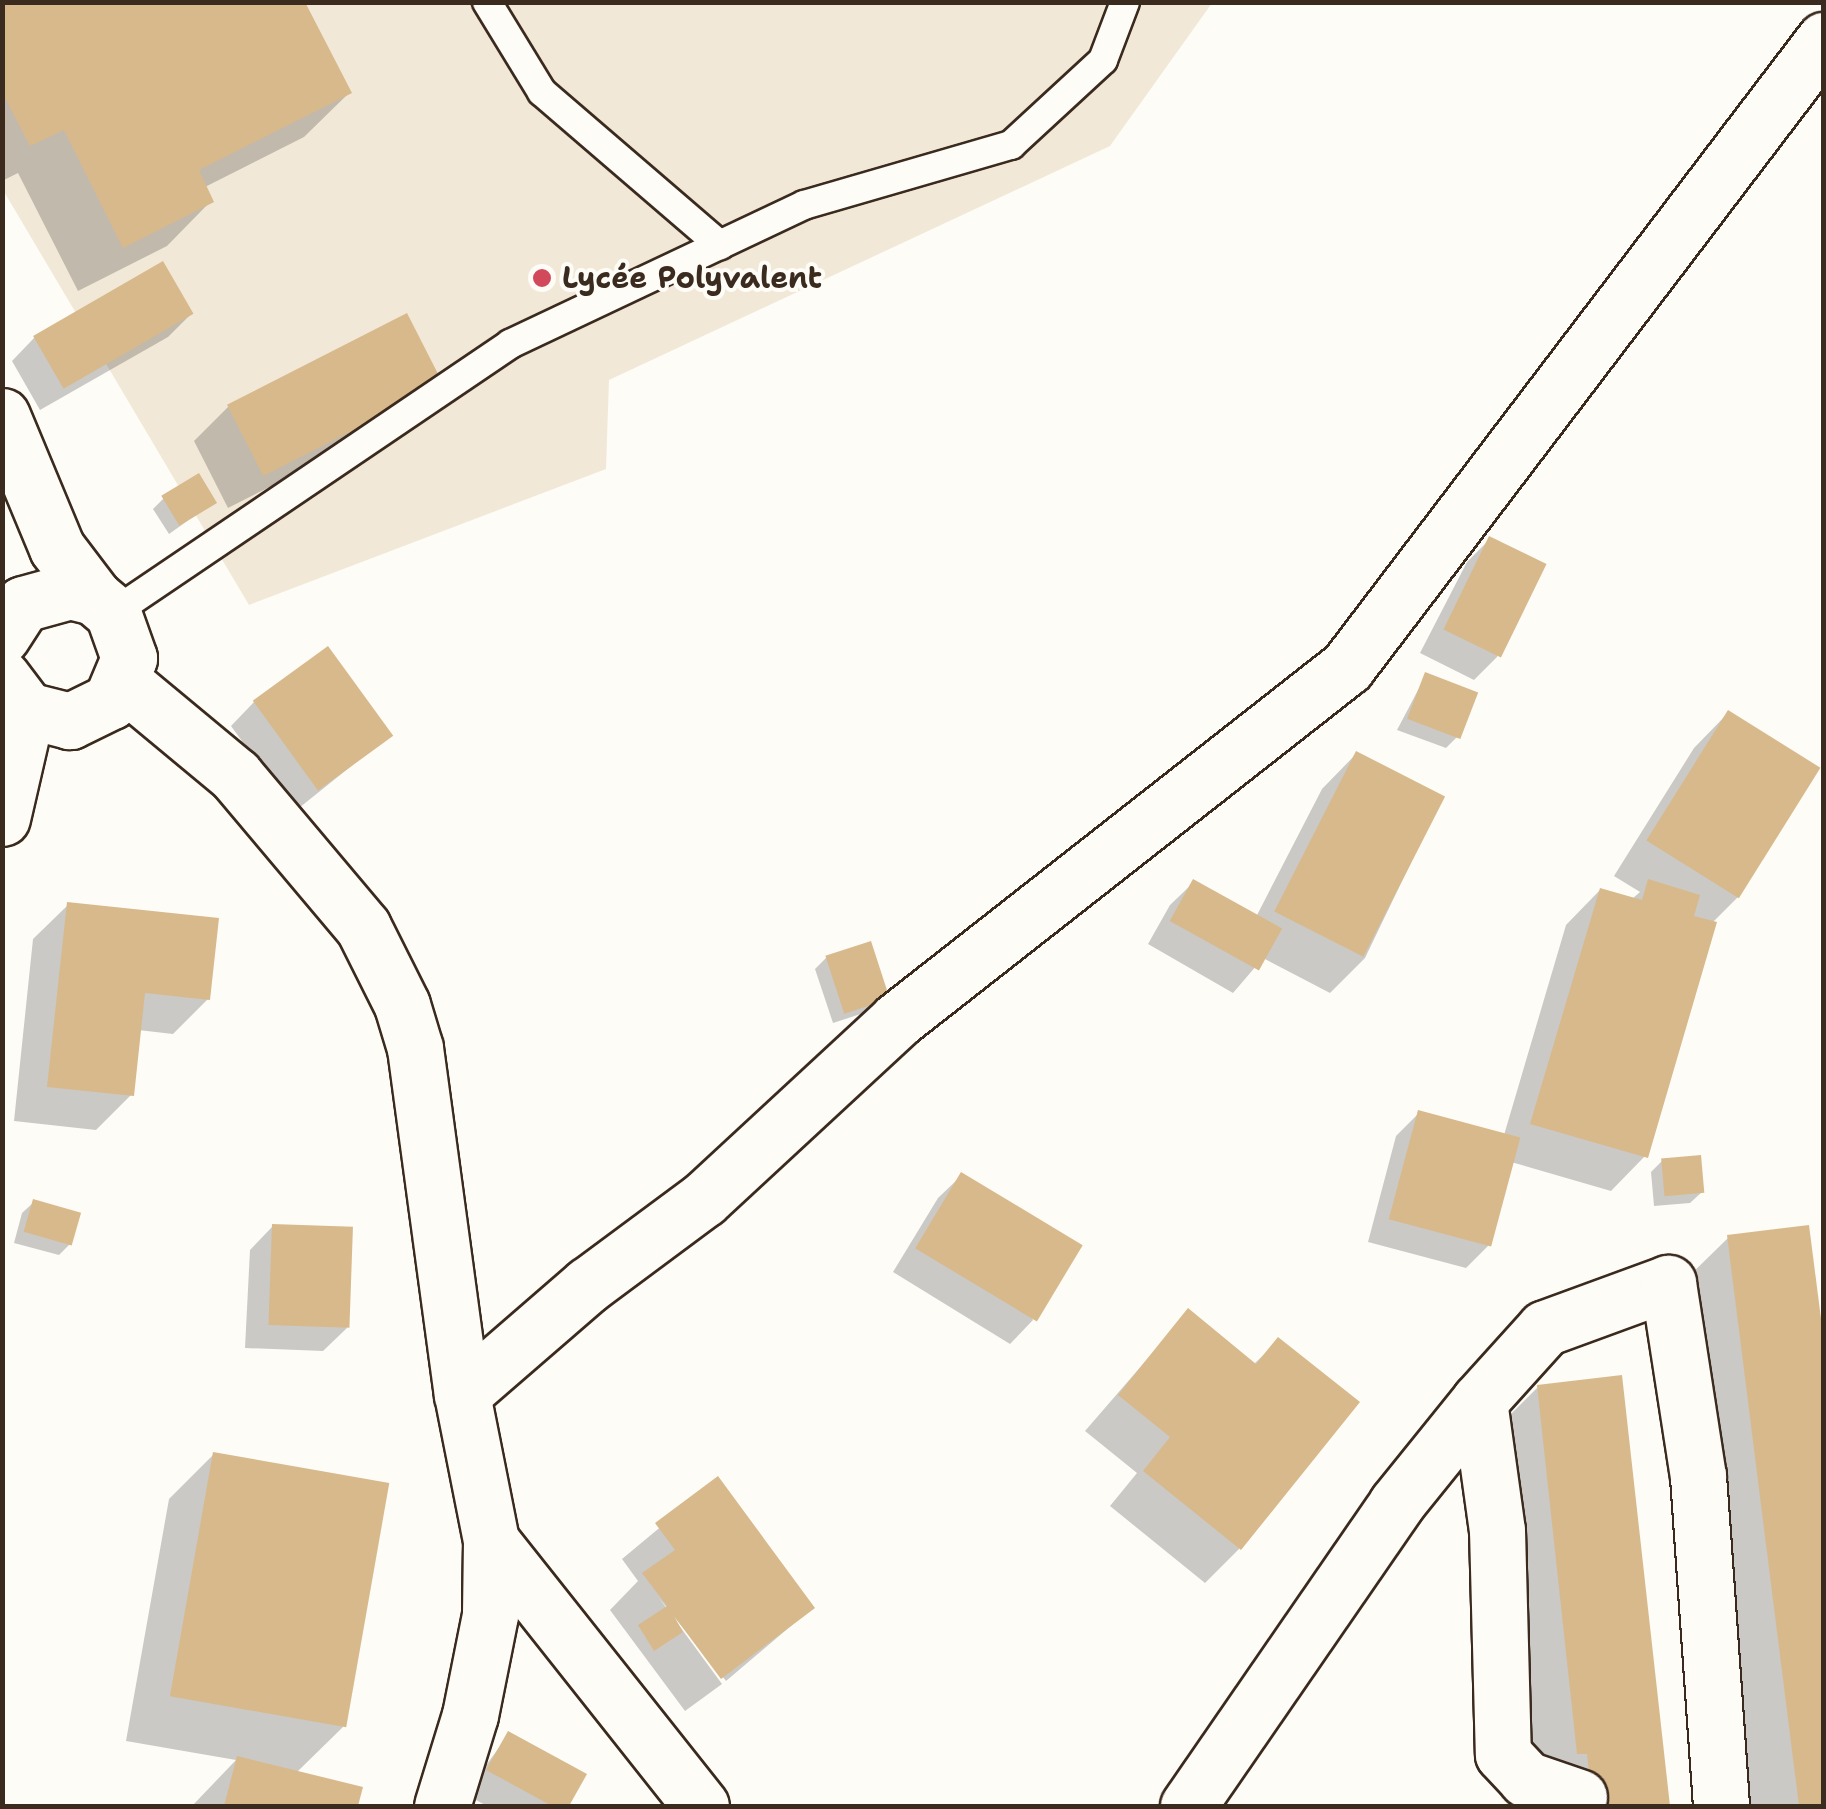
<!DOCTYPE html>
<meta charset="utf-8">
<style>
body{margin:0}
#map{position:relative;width:1826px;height:1809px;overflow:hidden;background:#fdfcf7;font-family:"Shantell Sans",sans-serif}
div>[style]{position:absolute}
.built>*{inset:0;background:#f2e8d7}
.shadow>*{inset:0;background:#0003}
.building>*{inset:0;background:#d8b98b;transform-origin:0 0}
.roads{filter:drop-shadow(2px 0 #3b2a1e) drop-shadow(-2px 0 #3b2a1e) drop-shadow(0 2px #3b2a1e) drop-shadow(0 -2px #3b2a1e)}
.service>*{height:28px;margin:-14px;padding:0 14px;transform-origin:14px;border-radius:14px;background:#fdfcf7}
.minor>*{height:55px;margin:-27.5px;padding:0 27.5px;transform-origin:27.5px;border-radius:27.5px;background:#fdfcf7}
.tertiary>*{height:55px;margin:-27.5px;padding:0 27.5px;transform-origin:27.5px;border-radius:27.5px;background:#fdfcf7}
.dots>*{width:28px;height:28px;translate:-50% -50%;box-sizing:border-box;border:5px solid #fdfcf7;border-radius:50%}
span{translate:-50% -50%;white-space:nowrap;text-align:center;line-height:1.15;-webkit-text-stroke:8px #fdfcf7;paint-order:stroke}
.poi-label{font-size:30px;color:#3b2a1e;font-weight:700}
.left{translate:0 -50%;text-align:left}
.frame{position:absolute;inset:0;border:5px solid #3b2a1e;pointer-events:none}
</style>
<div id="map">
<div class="built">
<div style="clip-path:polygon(3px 3px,1212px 3px,1110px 146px,609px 380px,606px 469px,249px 605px,3px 190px)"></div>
</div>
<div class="shadow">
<div style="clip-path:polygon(2px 2px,349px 93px,304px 137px,205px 187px,211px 201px,167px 246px,78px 291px,18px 173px,2px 181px)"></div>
<div style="clip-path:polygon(191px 314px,168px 337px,40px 410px,12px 361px,35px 337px)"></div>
<div style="clip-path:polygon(228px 407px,406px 418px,228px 508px,194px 441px)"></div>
<div style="clip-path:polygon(164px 498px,214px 502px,169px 534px,153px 509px)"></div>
<div style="clip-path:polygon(1490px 539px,1543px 565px,1497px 657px,1474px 680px,1420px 653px,1467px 562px)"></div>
<div style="clip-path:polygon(1426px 675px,1457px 737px,1446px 748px,1397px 730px)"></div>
<div style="clip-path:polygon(254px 702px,390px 735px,294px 812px,231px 726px)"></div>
<div style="clip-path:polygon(1728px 713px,1818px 768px,1738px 897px,1712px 923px,1645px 1156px,1611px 1191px,1511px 1162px,1490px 1244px,1466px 1268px,1368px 1242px,1396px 1136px,1419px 1113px,1504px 1135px,1566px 925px,1600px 890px,1632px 899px,1640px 892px,1614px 876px,1694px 748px)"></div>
<div style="clip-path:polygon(1356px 754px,1442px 798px,1365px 958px,1330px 993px,1263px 958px,1233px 993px,1148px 944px,1170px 905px,1194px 882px,1256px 917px,1322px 789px)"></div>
<div style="clip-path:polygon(68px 905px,208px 999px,173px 1034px,138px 1030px,131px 1095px,96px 1130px,14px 1121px,33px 939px)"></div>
<div style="clip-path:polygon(869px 944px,876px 1009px,833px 1023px,815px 969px,826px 958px)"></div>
<div style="clip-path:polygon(1662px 1161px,1702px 1192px,1690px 1203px,1654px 1206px,1651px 1172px)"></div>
<div style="clip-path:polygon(962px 1175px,1033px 1320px,1010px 1344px,893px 1272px,938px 1198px)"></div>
<div style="clip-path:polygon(34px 1202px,70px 1244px,59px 1255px,14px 1243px,22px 1213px)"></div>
<div style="clip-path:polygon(273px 1226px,347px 1328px,323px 1351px,245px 1348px,250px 1250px)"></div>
<div style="clip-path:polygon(1728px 1238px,1824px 1362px,1824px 1806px,1749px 1806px,1683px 1282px)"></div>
<div style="clip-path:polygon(1188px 1312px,1253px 1365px,1278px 1341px,1239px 1549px,1205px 1583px,1110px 1506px,1137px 1473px,1085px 1431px)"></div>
<div style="clip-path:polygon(1620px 1378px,1667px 1806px,1544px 1806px,1533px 1798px,1493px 1432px,1538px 1387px)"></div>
<div style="clip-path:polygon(214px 1454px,343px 1727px,296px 1773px,359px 1789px,355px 1806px,192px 1806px,236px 1760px,126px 1741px,169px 1499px)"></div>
<div style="clip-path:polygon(717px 1480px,812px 1608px,726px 1681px,659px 1598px,722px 1684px,685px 1711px,610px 1610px,638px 1581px,622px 1559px)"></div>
<div style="clip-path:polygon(509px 1734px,584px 1775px,566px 1806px,487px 1806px,465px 1794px)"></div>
</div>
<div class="building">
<div style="clip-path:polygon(2px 2px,305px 2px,352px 93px,199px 170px,214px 202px,123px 248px,64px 130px,30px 146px,2px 92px)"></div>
<div style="left:163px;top:261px;width:61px;height:150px;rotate:60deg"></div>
<div style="left:407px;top:313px;width:80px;height:202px;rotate:63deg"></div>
<div style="left:199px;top:473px;width:35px;height:44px;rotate:59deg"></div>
<div style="left:1489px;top:536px;width:64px;height:104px;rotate:26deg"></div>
<div style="left:328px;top:646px;width:111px;height:93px;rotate:54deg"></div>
<div style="left:1425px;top:672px;width:57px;height:50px;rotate:21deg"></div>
<div style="left:1728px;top:710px;width:109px;height:154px;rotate:32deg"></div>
<div style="left:1356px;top:751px;width:100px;height:180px;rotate:27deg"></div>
<div style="left:1193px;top:879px;width:102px;height:48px;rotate:29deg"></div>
<div style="clip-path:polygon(1648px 879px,1700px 895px,1694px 916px,1717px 922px,1648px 1158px,1530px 1124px,1600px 888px,1642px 900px)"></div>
<div style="clip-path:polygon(67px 902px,219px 918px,210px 1000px,145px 993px,134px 1096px,47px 1087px)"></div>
<div style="left:871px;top:941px;width:61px;height:48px;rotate:72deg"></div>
<div style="left:1418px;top:1110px;width:106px;height:113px;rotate:15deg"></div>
<div style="left:1701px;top:1155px;width:38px;height:40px;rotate:85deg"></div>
<div style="left:961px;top:1172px;width:142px;height:89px;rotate:31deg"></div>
<div style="left:33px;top:1199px;width:50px;height:34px;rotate:16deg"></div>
<div style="left:272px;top:1224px;width:81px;height:101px;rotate:2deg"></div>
<div style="clip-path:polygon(1809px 1225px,1824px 1342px,1824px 1806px,1799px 1806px,1727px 1235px)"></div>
<div style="clip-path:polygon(1188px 1308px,1256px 1364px,1278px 1337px,1360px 1402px,1241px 1550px,1143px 1471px,1170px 1437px,1118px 1395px)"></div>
<div style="clip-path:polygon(1622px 1375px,1670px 1806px,1593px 1806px,1587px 1754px,1577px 1754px,1537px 1385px)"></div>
<div style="left:213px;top:1452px;width:179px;height:248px;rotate:10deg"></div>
<div style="clip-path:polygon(718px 1476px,815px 1608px,721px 1679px,674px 1616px,683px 1632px,654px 1651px,638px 1625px,667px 1606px,642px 1573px,675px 1550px,655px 1523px)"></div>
<div style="clip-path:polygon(508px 1731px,587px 1774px,569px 1806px,552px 1806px,486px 1770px)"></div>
<div style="clip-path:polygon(237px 1756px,363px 1787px,358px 1806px,224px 1806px)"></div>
</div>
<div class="roads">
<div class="service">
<div style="left:487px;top:2px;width:105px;rotate:58.6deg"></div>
<div style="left:542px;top:92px;width:235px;rotate:40.7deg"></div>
<div style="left:113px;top:613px;width:480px;rotate:-34.1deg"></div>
<div style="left:510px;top:344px;width:325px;rotate:-25.3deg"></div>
<div style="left:804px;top:205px;width:216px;rotate:-16.2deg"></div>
<div style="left:1011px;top:145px;width:125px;rotate:-42.7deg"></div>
<div style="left:1103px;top:60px;width:62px;rotate:-69.2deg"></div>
</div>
<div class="minor">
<div style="left:123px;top:682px;width:146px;rotate:39.7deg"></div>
<div style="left:235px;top:775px;width:199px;rotate:49.9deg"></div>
<div style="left:363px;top:927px;width:87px;rotate:63.4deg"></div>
<div style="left:402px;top:1005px;width:45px;rotate:73.2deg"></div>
<div style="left:415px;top:1048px;width:349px;rotate:82.3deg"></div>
<div style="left:462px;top:1394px;width:150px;rotate:78.8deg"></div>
<div style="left:491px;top:1541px;width:74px;rotate:90.8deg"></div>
<div style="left:490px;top:1615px;width:102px;rotate:101.3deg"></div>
<div style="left:470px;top:1715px;width:95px;rotate:107.1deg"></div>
<div style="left:462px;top:1394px;width:167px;rotate:-40.9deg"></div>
<div style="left:588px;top:1285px;width:144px;rotate:-36.6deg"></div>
<div style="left:704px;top:1199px;width:263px;rotate:-42.8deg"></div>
<div style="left:897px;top:1020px;width:572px;rotate:-38.11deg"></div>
<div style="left:1347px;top:667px;width:788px;rotate:-52.74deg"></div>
<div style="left:1479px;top:1401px;width:130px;rotate:82.1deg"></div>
<div style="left:1497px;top:1530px;width:224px;rotate:88.5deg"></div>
<div style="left:1503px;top:1754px;width:34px;rotate:47deg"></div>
<div style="left:1526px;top:1779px;width:56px;rotate:18.8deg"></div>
<div style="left:491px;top:1541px;width:338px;rotate:51.6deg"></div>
<div style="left:1188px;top:1806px;width:367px;rotate:-55.4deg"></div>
<div style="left:1396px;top:1504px;width:132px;rotate:-51.1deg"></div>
<div style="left:1479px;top:1401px;width:98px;rotate:-47.9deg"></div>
<div style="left:1545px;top:1328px;width:131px;rotate:-20.1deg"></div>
<div style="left:1668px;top:1283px;width:195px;rotate:81.2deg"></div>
<div style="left:1698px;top:1476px;width:331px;rotate:86deg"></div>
</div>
<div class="tertiary">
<div style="left:2px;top:416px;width:143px;rotate:67.4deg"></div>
<div style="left:57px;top:548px;width:61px;rotate:52.9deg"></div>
<div style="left:2px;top:636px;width:38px;rotate:-57deg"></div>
<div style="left:23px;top:604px;width:49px;rotate:-15.5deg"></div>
<div style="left:70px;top:591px;width:25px;rotate:14deg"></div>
<div style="left:94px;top:597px;width:25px;rotate:40deg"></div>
<div style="left:113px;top:613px;width:48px;rotate:70.4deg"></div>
<div style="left:129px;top:658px;width:47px;rotate:112.7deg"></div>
<div style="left:111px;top:701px;width:46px;rotate:154deg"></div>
<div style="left:70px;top:721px;width:44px;rotate:-165.7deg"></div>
<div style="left:27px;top:710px;width:41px;rotate:-127.1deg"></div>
<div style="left:2px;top:818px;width:111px;rotate:-77deg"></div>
</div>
</div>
<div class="dots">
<div style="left:542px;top:278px;background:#d1495b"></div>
</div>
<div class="poi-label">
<span class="left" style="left:562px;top:278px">Lycée Polyvalent</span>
</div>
<div class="frame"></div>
</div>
